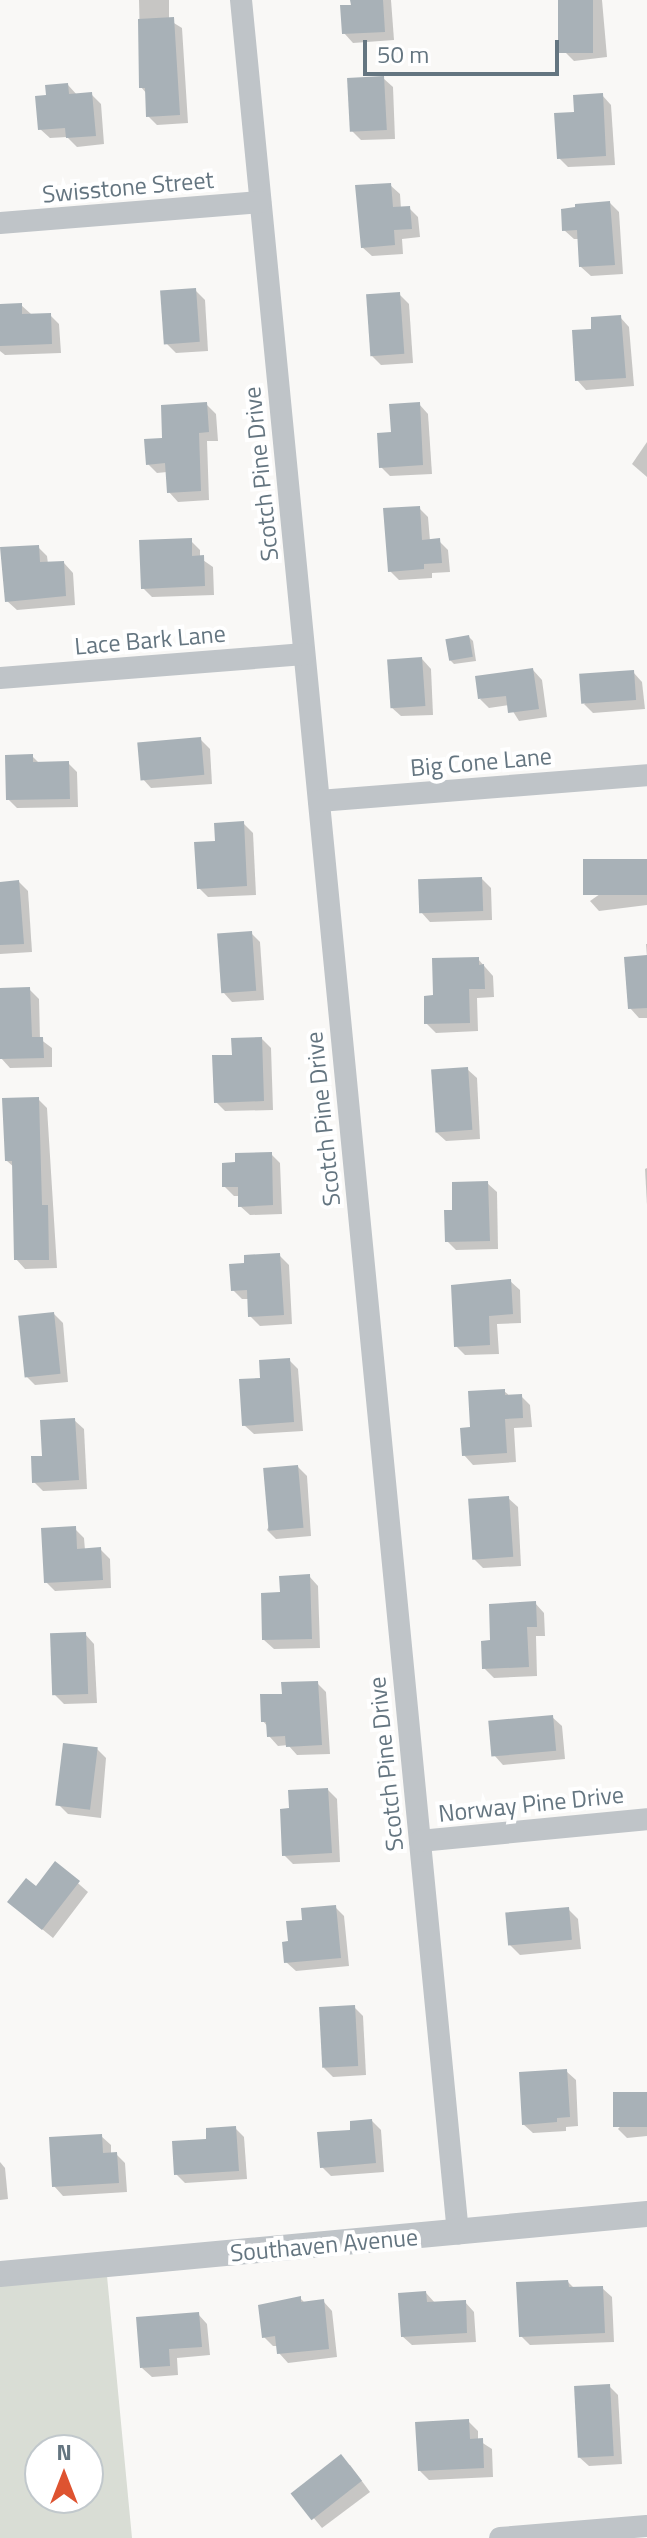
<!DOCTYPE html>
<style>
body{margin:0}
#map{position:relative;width:647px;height:2538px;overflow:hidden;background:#f9f8f6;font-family:"Titillium Web",sans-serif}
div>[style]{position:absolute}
.green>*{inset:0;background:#d9ddd5}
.shadow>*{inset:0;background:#0003}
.building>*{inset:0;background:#a8b1b7;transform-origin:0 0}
.minor>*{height:22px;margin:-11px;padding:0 11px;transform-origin:11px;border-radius:11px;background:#bfc4c8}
.tertiary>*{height:26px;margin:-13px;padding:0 13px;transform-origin:13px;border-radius:13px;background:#bfc4c8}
span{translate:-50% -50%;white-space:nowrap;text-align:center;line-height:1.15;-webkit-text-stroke:8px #fff;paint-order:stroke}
.street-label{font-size:24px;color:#647580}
.north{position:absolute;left:24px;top:2434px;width:80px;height:80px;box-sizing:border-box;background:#fff;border:2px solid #c1c8cc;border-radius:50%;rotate:0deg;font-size:22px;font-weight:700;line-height:32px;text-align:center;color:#647580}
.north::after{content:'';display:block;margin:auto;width:28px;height:36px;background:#de5330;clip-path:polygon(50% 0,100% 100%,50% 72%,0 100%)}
.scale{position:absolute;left:363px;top:40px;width:196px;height:36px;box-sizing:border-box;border:4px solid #647580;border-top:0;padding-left:10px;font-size:24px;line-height:28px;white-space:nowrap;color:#647580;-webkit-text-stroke:6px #fff;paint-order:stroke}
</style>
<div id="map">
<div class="green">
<div style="clip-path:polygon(evenodd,107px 2276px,132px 2538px,0 2538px,0 2286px,107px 2276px,40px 2450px,88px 2450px,88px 2498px,40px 2498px,40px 2450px)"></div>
</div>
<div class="shadow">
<div style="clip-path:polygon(139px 0,169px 0,169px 20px,182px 28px,188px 123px,157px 125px,148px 116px,147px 94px,141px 87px)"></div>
<div style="clip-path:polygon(352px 0,391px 0,394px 40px,353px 43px,344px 33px)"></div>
<div style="clip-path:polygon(561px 0,602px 0,607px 57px,574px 61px,565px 52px)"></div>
<div style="clip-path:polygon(383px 78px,393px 87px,395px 139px,361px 140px,352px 131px)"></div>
<div style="clip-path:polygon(68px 85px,78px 96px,91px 94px,101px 104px,104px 144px,77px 147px,67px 137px,50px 138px,40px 129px,48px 97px)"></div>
<div style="clip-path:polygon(602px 95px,611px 105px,615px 165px,568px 167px,559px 158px,576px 114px)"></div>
<div style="clip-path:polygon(390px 185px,400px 194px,401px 209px,409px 208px,418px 217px,420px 237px,402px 239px,403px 254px,372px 256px,362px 247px)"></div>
<div style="clip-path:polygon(610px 203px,619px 212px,623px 274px,591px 276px,581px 267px,579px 239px,574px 239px,564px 230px)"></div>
<div style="clip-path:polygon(195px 290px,205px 300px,208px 351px,176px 353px,167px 344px)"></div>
<div style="clip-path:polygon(399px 294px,409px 304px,413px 363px,381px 365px,372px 356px)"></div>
<div style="clip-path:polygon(21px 305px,31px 314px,50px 315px,59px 324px,61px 353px,5px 355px,0 351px,0 306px)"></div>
<div style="clip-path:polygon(620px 317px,629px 327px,634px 386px,586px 390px,577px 380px,593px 331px)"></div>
<div style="clip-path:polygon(206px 404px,216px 414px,218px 441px,207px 441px,209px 500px,178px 502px,169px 492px,167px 472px,157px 473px,148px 464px,165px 440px)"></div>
<div style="clip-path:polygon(419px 404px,428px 414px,432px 474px,390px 476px,381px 467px,393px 434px)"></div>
<div style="clip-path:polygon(647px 442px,647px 477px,632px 464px)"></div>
<div style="clip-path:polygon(419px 508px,428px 517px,430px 541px,439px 541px,448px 550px,450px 572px,432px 573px,432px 578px,399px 580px,390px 571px)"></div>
<div style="clip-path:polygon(191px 541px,200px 550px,200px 558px,213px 567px,214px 595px,152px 597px,143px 588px)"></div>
<div style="clip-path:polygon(38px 547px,47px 556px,48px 564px,64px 563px,73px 573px,75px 605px,17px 610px,7px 601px)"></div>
<div style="clip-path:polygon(469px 637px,473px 641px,476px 661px,454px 664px,450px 660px)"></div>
<div style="clip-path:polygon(422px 659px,431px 669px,433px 715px,401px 716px,391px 707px)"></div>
<div style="clip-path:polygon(533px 670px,542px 680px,547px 717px,519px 721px,509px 705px,489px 708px,480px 699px)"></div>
<div style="clip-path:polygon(633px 672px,642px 682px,645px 709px,593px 713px,584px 704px)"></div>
<div style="clip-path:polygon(200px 739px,210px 749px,212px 784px,151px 788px,142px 778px)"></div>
<div style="clip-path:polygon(32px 756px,40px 764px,68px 763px,77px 772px,78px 807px,17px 808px,8px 799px)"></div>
<div style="clip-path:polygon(243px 823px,253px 833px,256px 895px,208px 897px,199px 888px,217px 843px)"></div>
<div style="clip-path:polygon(647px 861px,647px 905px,599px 911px,590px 901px)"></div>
<div style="clip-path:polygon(482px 879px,491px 888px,492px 920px,430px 922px,421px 912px)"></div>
<div style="clip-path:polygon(19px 882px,28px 891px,32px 952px,0 954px,0 884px)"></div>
<div style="clip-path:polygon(251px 933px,260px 942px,264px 1000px,232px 1002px,223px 992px)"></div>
<div style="clip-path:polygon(646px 944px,647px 944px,647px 1018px,639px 1018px,630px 1008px,647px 957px)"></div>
<div style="clip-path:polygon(478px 959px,493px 976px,494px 997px,477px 998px,478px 1031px,436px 1033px,426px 1023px,435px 997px)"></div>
<div style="clip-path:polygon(29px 989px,39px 999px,40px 1039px,52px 1048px,52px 1067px,10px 1068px,1px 1058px,0 990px)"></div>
<div style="clip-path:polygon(262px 1039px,271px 1048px,273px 1110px,225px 1111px,216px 1102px,234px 1057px)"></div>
<div style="clip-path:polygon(467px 1069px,477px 1078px,480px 1139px,446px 1141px,436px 1132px)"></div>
<div style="clip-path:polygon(38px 1099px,47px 1108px,57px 1268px,25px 1269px,16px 1259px,15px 1168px,7px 1161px)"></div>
<div style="clip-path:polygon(271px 1154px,280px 1163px,282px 1214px,250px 1215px,240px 1206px,240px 1196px,234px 1196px,224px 1186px)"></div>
<div style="clip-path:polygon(647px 1168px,647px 1205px,645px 1169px)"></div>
<div style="clip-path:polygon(487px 1183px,497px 1192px,498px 1249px,456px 1250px,447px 1241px,454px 1212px)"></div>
<div style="clip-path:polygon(279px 1255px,289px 1265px,292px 1324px,260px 1326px,250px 1316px,250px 1299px,242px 1299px,233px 1290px,247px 1265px)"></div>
<div style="clip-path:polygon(510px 1281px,520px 1290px,521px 1323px,497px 1324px,499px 1354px,465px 1355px,456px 1346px)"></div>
<div style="clip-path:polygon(54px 1314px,63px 1323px,68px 1382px,35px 1385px,26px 1376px)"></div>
<div style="clip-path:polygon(289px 1360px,298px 1369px,303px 1431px,254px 1434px,244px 1425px,262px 1380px)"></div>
<div style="clip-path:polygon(504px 1391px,510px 1396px,521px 1396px,530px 1405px,532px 1427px,514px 1428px,516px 1462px,473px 1465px,464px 1455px,472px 1429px)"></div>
<div style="clip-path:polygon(74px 1420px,84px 1429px,87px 1489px,43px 1491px,34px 1482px,44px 1457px)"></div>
<div style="clip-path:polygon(298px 1467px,307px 1476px,311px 1536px,276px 1539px,267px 1530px)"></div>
<div style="clip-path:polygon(508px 1498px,518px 1507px,521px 1566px,483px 1568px,474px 1559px)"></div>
<div style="clip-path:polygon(75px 1529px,84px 1538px,85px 1550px,100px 1549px,110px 1559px,111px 1588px,55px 1591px,46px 1582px)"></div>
<div style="clip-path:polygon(309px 1576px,318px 1586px,320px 1648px,274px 1649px,264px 1640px,282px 1594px)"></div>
<div style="clip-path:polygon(535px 1603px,544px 1613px,545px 1636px,536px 1636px,537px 1676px,494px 1678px,484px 1668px,492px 1642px)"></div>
<div style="clip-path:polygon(85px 1634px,94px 1644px,97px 1703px,64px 1704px,54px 1694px)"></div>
<div style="clip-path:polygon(317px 1683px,326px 1692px,330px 1754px,297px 1755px,288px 1745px,278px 1746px,269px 1736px,268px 1727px,263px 1721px,284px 1695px)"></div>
<div style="clip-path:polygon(552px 1717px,562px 1726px,565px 1759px,503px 1765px,494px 1755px)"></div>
<div style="clip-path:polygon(97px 1749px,106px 1758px,101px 1818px,68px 1814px,59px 1805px)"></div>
<div style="clip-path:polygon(328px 1790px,337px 1799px,340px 1862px,293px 1864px,284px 1855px,292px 1810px)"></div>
<div style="clip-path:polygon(56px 1864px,88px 1892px,53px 1938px,9px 1902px,37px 1889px)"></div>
<div style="clip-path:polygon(335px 1907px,344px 1916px,349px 1966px,296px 1971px,286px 1962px,290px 1942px,304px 1922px)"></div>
<div style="clip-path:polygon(568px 1909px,578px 1919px,581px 1949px,520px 1955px,510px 1945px)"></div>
<div style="clip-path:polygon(354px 2007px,363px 2016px,366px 2075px,333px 2077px,324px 2068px)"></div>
<div style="clip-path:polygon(566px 2071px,576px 2080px,578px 2126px,566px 2127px,566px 2131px,533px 2133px,523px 2124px)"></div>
<div style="clip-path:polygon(647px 2094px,647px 2136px,627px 2138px,618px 2129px)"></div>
<div style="clip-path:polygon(372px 2121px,381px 2130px,384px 2172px,331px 2176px,322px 2167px,352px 2132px)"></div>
<div style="clip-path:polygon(235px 2128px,244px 2137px,247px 2179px,185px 2183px,176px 2174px,209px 2140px)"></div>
<div style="clip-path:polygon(101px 2136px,111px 2145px,111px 2154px,116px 2154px,125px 2163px,127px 2192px,63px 2196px,54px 2186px)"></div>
<div style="clip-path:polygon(0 2162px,5px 2168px,8px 2199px,0 2200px)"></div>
<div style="clip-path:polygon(568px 2282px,575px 2289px,602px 2288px,612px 2297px,614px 2342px,530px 2345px,521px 2336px)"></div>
<div style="clip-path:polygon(426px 2293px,436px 2304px,465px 2302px,474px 2312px,476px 2342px,412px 2345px,402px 2336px)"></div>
<div style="clip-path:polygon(300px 2298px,305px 2303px,323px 2301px,332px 2311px,337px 2357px,288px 2363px,279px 2353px,278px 2346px,273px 2346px,264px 2337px)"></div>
<div style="clip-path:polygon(198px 2314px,207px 2324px,210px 2355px,177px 2358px,178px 2375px,152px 2377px,142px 2368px)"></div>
<div style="clip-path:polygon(609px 2386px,618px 2395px,622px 2464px,589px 2466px,579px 2457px)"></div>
<div style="clip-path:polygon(468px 2421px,478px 2431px,478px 2440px,492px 2449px,493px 2477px,429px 2480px,420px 2471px)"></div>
<div style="clip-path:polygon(350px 2465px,370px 2492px,322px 2528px,293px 2493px)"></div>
</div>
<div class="building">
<div style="clip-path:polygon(350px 0,383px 0,385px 32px,342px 34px,340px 5px,351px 5px)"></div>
<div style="left:558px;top:0;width:35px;height:53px"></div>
<div style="clip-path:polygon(174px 17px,180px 115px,146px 117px,145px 88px,139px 88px,138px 19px)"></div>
<div style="left:384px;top:76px;width:54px;height:37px;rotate:87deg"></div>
<div style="clip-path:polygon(68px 83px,69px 94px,92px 92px,96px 136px,66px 138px,65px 128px,38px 130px,35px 96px,46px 95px,45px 85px)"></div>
<div style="clip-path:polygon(603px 93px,606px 156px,557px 159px,554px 113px,574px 112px,573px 95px)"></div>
<div style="clip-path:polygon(391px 183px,393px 207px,410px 206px,412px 229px,394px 230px,395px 245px,361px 248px,355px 185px)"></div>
<div style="clip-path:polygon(610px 201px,615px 265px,579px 267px,577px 230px,562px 231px,561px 209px,575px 207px,575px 204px)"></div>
<div style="left:196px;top:288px;width:54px;height:36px;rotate:86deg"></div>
<div style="left:400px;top:292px;width:62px;height:34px;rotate:86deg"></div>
<div style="clip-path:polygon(22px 303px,22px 314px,51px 313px,52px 344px,0 346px,0 304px)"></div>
<div style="clip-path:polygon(621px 315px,626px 378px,575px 381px,572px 330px,591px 329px,591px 317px)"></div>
<div style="clip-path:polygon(207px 402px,209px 432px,199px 433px,201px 491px,167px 493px,165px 463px,146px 465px,144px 439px,162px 438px,161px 405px)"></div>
<div style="clip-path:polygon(420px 402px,423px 465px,379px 468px,377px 433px,391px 432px,389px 404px)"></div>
<div style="clip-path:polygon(420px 506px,422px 540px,440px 538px,442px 563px,424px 564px,424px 569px,388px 572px,383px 508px)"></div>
<div style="clip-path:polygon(192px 538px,192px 556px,204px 555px,205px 586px,141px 589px,139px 540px)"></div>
<div style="clip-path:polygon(39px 545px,40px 562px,64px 561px,66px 596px,5px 602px,0 547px)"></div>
<div style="left:469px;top:635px;width:22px;height:24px;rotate:80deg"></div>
<div style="left:422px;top:657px;width:49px;height:35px;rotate:86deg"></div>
<div style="clip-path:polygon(533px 668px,539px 709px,508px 713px,506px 696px,478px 699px,475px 676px)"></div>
<div style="left:634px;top:670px;width:30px;height:55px;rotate:86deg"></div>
<div style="left:201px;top:737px;width:38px;height:64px;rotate:85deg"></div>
<div style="clip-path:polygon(33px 754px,33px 762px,69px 761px,70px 799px,6px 800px,5px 755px)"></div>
<div style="clip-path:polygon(244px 821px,247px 886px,197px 889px,194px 842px,215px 841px,214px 823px)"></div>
<div style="left:647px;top:859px;width:36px;height:64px;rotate:90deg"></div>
<div style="left:482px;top:877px;width:34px;height:64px;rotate:88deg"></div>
<div style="clip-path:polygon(19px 880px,24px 944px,0 945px,0 882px)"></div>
<div style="left:252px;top:931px;width:60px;height:35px;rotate:86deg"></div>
<div style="clip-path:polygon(647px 955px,647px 1008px,628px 1009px,624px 957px)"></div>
<div style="clip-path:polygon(479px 957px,479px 965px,484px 964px,485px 989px,469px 989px,470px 1023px,424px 1024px,424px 996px,433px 995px,432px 958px)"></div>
<div style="clip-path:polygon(30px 987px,32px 1037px,43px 1037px,44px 1058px,0 1059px,0 988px)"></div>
<div style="clip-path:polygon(262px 1037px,264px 1101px,214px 1103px,212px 1055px,232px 1055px,231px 1038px)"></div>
<div style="left:468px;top:1067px;width:63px;height:37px;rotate:86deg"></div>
<div style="clip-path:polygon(39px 1097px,42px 1205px,48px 1205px,49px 1260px,14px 1260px,12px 1161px,5px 1161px,2px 1098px)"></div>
<div style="clip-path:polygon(272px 1152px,273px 1205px,238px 1207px,238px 1187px,222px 1187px,222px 1163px,235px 1162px,235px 1153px)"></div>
<div style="clip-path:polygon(488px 1181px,490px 1241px,445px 1242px,444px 1210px,452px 1210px,452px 1182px)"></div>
<div style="clip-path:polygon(280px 1253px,284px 1315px,248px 1317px,247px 1290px,231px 1291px,229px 1264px,244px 1263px,244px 1255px)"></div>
<div style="clip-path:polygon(511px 1279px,513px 1314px,489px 1316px,490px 1345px,454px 1347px,451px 1285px)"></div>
<div style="left:54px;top:1312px;width:62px;height:36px;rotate:84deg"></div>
<div style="clip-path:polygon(290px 1358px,294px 1422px,242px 1426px,239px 1379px,260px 1378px,259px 1360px)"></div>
<div style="clip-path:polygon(505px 1389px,505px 1395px,522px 1394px,523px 1418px,505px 1419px,507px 1453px,462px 1456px,460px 1428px,470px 1427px,468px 1391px)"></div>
<div style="clip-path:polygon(75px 1418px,79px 1480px,32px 1483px,31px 1456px,42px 1456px,40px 1420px)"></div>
<div style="left:298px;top:1465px;width:63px;height:35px;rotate:85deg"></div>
<div style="left:509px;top:1496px;width:61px;height:41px;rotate:86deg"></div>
<div style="clip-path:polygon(76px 1526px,77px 1549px,101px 1547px,103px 1580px,44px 1583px,41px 1528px)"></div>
<div style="clip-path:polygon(310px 1574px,312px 1639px,262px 1640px,261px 1593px,280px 1592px,279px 1576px)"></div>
<div style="clip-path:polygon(536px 1601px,537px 1627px,527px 1627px,529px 1667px,482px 1669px,481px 1641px,490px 1640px,489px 1604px)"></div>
<div style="left:86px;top:1632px;width:62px;height:36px;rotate:88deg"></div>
<div style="clip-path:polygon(318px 1681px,322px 1745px,286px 1747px,285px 1736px,267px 1737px,266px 1722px,261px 1722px,260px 1694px,282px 1694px,281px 1682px)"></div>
<div style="left:553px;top:1715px;width:36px;height:65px;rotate:85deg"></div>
<div style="left:63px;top:1743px;width:35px;height:63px;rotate:7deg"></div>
<div style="clip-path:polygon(328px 1788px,332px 1853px,282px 1856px,280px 1809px,289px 1808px,288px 1790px)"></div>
<div style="clip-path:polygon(55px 1861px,80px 1881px,42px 1930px,7px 1902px,26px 1878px,36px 1886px)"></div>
<div style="clip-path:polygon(336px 1905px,341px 1958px,284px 1963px,282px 1942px,288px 1941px,286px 1921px,302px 1920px,301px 1908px)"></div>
<div style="left:569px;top:1907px;width:33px;height:64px;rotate:85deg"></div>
<div style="left:355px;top:2005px;width:61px;height:36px;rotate:87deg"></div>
<div style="clip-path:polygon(567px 2069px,570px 2117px,557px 2118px,557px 2122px,522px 2125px,519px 2072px)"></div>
<div style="left:647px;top:2092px;width:35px;height:34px;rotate:90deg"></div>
<div style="clip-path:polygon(372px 2119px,376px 2163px,320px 2168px,317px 2132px,350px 2130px,350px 2121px)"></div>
<div style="clip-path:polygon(236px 2126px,239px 2171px,174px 2175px,172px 2141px,206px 2139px,206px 2128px)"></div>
<div style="clip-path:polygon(102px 2134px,103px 2153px,117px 2152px,119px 2183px,52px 2187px,49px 2137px)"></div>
<div style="clip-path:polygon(568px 2280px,569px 2287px,603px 2286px,605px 2333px,519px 2337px,516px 2282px)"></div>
<div style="clip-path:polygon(426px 2291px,427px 2302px,466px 2300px,467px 2333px,401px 2337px,398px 2293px)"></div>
<div style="clip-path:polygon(301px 2296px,301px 2302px,324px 2299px,329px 2349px,277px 2354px,275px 2336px,262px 2338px,258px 2305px)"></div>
<div style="clip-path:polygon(199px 2312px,202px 2347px,169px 2349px,170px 2366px,140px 2368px,136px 2317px)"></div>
<div style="left:610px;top:2384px;width:72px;height:36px;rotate:87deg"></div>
<div style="clip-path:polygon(469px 2419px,470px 2439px,483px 2438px,484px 2468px,418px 2471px,415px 2422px)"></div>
<div style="left:341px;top:2454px;width:34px;height:64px;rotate:52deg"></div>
</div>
<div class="minor">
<div style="left:241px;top:0;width:2244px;rotate:84.45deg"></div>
<div style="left:0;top:223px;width:261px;rotate:-4.6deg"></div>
<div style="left:0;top:678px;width:305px;rotate:-4.5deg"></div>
<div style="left:319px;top:801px;width:329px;rotate:-4.5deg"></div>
<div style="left:420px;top:1841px;width:228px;rotate:-5.5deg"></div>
<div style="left:500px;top:2538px;width:147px;rotate:-4.7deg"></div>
</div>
<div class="tertiary">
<div style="left:0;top:2274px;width:650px;rotate:-5.3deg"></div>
</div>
<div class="street-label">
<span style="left:128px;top:187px;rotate:-5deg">Swisstone Street</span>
<span style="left:261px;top:474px;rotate:-96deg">Scotch Pine Drive</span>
<span style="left:150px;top:640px;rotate:-5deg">Lace Bark Lane</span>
<span style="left:481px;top:762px;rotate:-5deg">Big Cone Lane</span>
<span style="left:323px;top:1119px;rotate:-96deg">Scotch Pine Drive</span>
<span style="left:386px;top:1764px;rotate:-96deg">Scotch Pine Drive</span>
<span style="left:531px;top:1804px;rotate:-6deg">Norway Pine Drive</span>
<span style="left:324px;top:2245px;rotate:-5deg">Southaven Avenue</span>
</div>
<div class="north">N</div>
<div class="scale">50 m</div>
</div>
